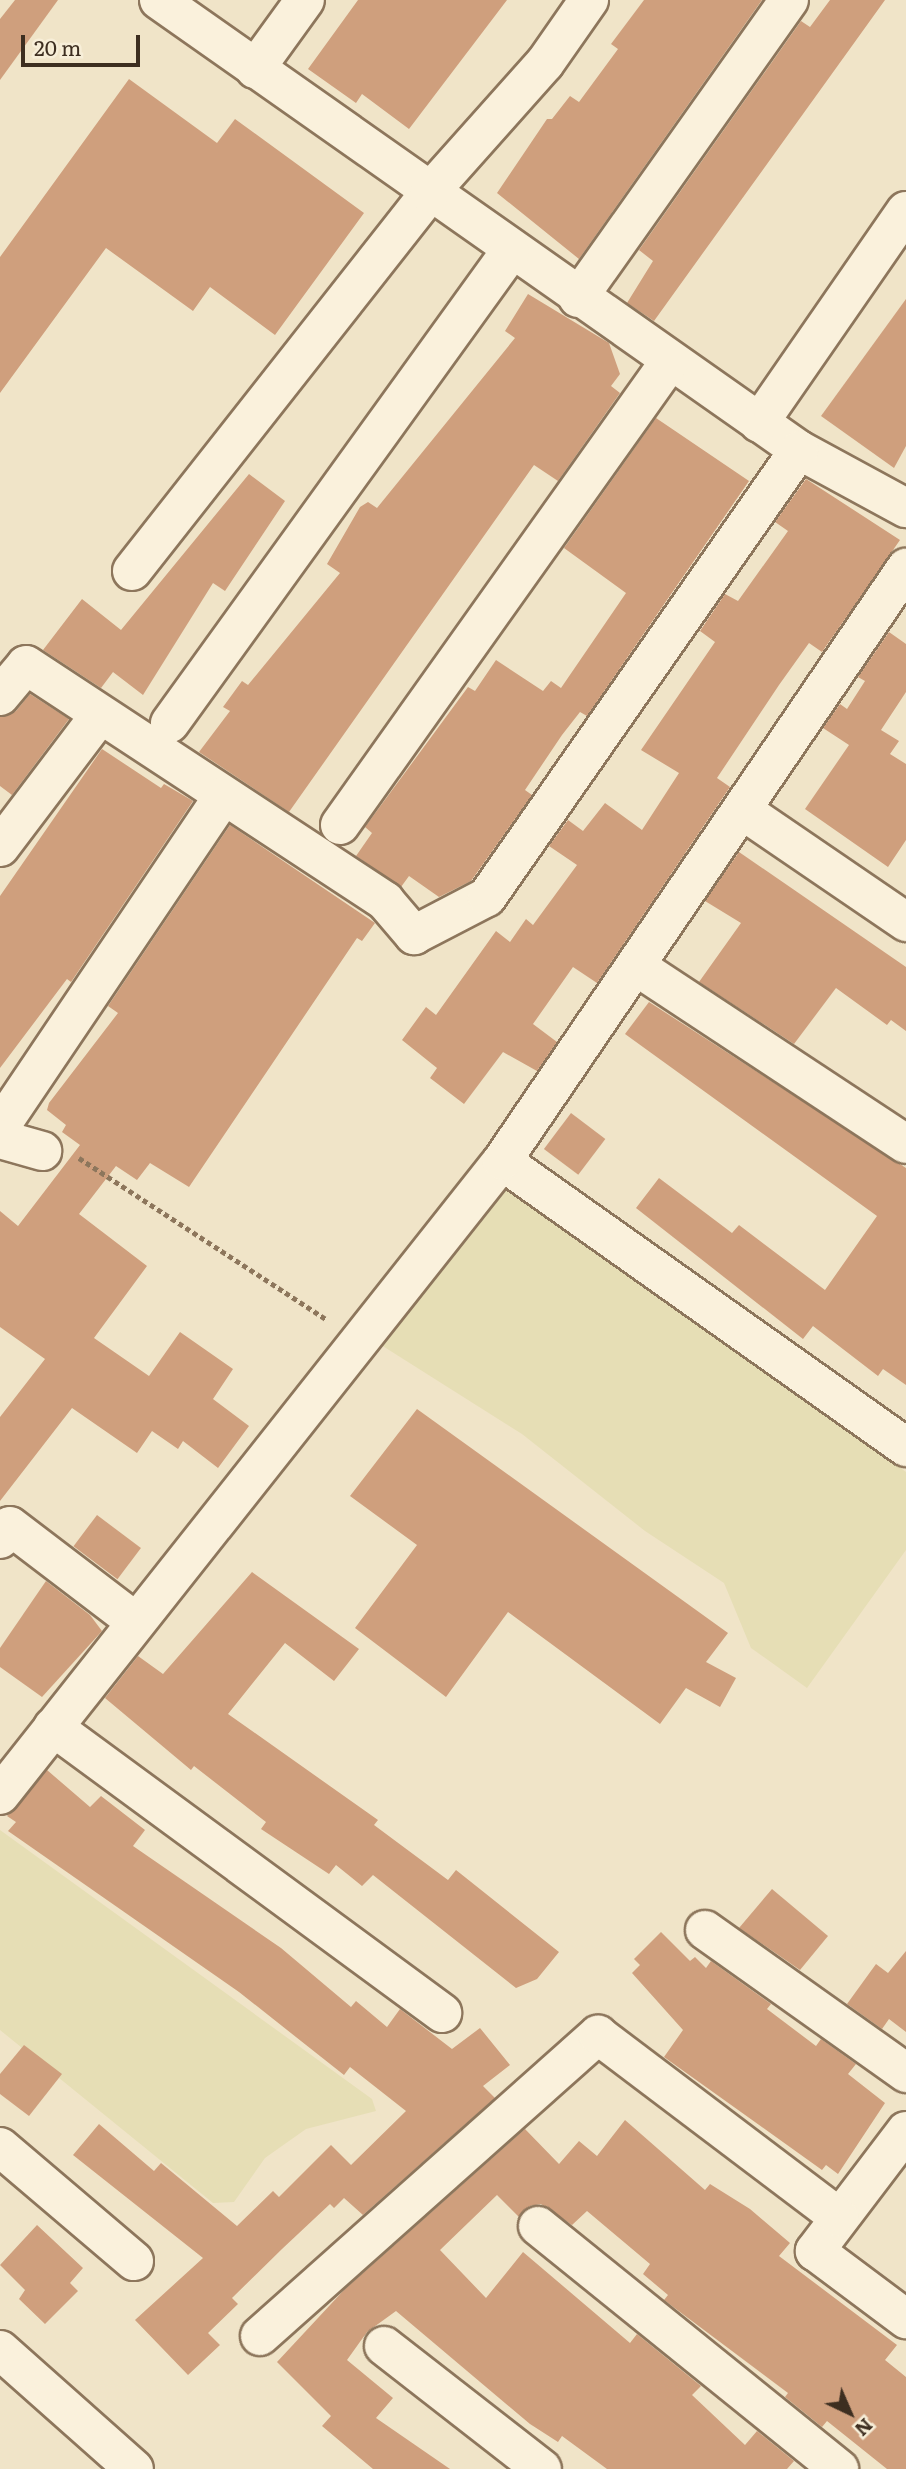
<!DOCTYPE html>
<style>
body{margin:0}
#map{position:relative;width:906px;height:2469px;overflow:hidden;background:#f0e4c8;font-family:Literata,serif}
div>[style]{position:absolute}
.farmland>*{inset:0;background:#e6deb5}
.building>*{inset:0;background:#cf9f7d;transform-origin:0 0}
.path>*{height:4.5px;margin-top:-2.25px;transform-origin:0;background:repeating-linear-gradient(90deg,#8d765c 0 5px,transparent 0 8.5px)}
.roads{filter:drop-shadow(2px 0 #8d765c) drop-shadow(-2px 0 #8d765c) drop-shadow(0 2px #8d765c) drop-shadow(0 -2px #8d765c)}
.minor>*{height:38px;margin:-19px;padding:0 19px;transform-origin:19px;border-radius:19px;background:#faf1dc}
.tertiary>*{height:38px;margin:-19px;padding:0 19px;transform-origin:19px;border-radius:19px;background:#faf1dc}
span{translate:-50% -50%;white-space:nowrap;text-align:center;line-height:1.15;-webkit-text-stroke:5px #f7eed8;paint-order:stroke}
.north{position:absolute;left:815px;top:2378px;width:70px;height:70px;-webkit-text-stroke:5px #f7eed8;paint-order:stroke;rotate:136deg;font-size:19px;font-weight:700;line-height:28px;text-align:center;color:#3d2e20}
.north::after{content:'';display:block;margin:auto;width:24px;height:32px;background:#3d2e20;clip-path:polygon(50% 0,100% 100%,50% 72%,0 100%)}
.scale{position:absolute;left:21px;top:35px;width:119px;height:32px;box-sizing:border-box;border:4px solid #3d2e20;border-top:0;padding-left:9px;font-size:21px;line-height:24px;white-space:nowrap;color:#3d2e20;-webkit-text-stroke:5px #f7eed8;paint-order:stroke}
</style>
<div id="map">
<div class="farmland">
<div style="clip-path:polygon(502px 1174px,906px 1472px,906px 1550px,807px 1688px,751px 1648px,724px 1583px,645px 1531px,522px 1434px,370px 1338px)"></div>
<div style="clip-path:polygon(0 1830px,372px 2099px,376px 2111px,306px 2129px,265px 2158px,234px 2202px,213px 2203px,0 2030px)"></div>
</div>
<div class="building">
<div style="clip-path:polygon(15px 0,58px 0,0 80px,0 19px)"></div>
<div style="clip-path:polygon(358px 0,507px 0,409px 129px,362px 94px,356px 103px,308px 69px)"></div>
<div style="clip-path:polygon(644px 0,762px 0,579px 259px,497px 193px,547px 119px,552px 119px,570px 96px,579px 102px,618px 49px,611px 44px)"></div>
<div style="clip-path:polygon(830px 0,885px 0,654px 321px,627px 303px,653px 261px,639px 250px,801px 21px,810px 27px)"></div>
<div style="clip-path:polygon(129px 79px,217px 143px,235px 119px,364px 213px,275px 335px,210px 287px,193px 311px,106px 248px,0 393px,0 257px)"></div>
<div style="clip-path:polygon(528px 294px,609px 343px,620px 374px,611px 386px,620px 393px,558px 481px,534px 465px,289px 812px,199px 752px,230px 711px,223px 707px,242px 681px,248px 685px,340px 573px,327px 564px,360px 507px,368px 502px,377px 508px,515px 338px,505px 331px)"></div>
<div style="clip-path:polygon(906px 299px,906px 446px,894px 468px,821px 416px)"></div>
<div style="clip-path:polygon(656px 418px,749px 481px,587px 716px,580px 712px,562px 735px,525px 790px,532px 795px,471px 881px,439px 897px,409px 876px,401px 887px,356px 856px,372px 833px,365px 827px,468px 687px,475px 691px,496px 660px,543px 691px,551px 681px,561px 688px,626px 593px,564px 548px)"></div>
<div style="clip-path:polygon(249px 474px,285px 501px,225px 591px,213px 583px,143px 695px,113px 672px,101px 688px,43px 650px,82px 599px,121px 630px)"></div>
<div style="clip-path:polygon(806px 479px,900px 540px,822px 652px,809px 643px,779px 685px,717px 778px,730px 787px,597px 983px,573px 967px,533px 1024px,557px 1042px,537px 1071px,503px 1052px,464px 1104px,430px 1078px,437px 1068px,402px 1040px,426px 1007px,436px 1015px,496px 931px,510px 942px,526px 919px,533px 925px,577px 865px,549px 846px,568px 820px,583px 831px,605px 803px,642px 830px,679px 773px,641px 750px,715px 642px,700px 631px,725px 594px,738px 601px,788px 531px,775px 522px)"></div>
<div style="clip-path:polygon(889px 632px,906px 644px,906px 692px,881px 730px,899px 741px,890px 754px,906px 764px,906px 840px,888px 867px,805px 809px,849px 745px,823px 728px,840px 704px,847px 709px,865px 681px,858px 677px)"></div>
<div style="clip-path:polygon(30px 694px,69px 719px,12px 795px,0 786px,0 717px,16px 711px)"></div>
<div style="clip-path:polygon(102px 749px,161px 788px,164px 784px,193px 801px,71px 982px,67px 979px,0 1068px,0 896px)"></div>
<div style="clip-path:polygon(230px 825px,375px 923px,362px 941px,357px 938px,189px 1187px,150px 1163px,137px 1180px,116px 1166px,79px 1214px,147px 1266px,94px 1338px,149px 1376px,180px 1332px,233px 1369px,213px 1399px,249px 1426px,218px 1468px,183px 1441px,178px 1449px,152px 1431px,137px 1453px,72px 1408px,0 1501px,0 1417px,45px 1359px,0 1327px,0 1211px,18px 1226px,80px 1145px,62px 1132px,66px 1125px,47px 1110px,49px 1103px,118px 1013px,108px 1006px)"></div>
<div style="clip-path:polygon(739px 852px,906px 967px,906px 1031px,891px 1020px,887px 1025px,836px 988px,794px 1044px,699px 982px,741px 923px,705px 901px)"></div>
<div style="clip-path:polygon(649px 1002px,906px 1168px,906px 1385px,883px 1369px,878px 1376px,813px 1326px,803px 1339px,636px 1208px,659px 1178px,732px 1233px,739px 1225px,825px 1290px,877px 1216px,625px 1034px)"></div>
<div style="left:571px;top:1113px;width:43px;height:45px;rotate:37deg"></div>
<div style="clip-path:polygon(417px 1409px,728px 1633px,706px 1662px,736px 1678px,720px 1707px,686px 1688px,660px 1724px,508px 1612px,446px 1697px,355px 1628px,417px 1545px,350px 1496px)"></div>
<div style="left:97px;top:1515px;width:55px;height:39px;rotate:37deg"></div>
<div style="clip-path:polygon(252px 1572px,359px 1649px,334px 1681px,285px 1643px,228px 1714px,378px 1820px,374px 1825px,448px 1880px,456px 1870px,559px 1952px,537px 1979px,516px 1988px,373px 1875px,362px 1886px,336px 1865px,329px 1874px,261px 1829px,266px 1822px,194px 1766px,191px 1770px,105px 1698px,138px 1656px,163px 1674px)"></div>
<div style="clip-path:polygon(46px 1581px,90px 1615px,102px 1631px,42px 1697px,0 1667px,0 1648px)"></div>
<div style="clip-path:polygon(47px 1770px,90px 1807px,101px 1796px,145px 1830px,133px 1846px,281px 1948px,351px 2007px,356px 2001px,387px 2027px,400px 2009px,452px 2049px,480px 2028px,510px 2065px,483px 2086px,495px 2098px,363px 2215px,344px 2198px,334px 2208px,330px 2204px,282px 2249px,232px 2298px,238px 2304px,208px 2333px,220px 2345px,188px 2375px,135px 2320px,203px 2258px,73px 2155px,99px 2124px,154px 2171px,161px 2163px,237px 2226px,273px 2191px,279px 2197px,331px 2145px,351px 2165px,406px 2111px,350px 2067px,344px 2075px,239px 1992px,8px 1831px,16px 1822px,7px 1816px)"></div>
<div style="clip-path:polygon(772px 1889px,828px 1936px,800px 1970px,739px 1928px)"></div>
<div style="clip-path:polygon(661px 1932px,690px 1961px,695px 1957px,706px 1968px,711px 1961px,771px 2004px,767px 2009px,816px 2046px,821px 2039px,856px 2064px,848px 2074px,885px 2103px,838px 2174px,826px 2165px,822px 2170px,664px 2057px,683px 2030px,632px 1973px,640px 1965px,634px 1959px)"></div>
<div style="clip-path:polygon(906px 1951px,906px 2032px,889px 2019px,882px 2029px,847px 2004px,876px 1964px,888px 1973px)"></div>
<div style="clip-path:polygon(24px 2045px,62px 2074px,29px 2116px,0 2094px,0 2074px)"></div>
<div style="clip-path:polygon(625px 2120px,705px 2190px,710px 2184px,750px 2209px,790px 2243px,779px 2256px,897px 2345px,885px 2360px,906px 2377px,906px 2469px,887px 2469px,827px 2421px,822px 2427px,785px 2397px,788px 2393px,664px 2300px,668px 2295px,643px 2274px,650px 2264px,587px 2211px,572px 2225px,541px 2204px,530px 2206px,519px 2217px,497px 2195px,440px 2250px,486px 2298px,523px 2252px,630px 2343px,637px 2334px,701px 2386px,692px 2395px,745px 2445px,757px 2431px,794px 2461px,787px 2469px,607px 2469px,562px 2436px,558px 2442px,530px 2424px,396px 2311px,367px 2332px,347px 2360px,393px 2398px,376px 2418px,450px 2469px,373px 2469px,322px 2426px,331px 2416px,277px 2362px,344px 2290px,525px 2129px,559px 2164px,579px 2141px,597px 2156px)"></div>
<div style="clip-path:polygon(37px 2225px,83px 2268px,70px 2283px,78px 2291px,45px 2324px,19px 2299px,25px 2290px,0 2265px)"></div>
</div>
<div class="path">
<div style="left:79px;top:1158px;width:295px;rotate:33.1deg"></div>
</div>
<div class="roads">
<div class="minor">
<div style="left:159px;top:0;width:782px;rotate:35.11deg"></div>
<div style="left:799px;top:450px;width:122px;rotate:28.5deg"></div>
<div style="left:255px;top:69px;width:85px;rotate:-54.1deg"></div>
<div style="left:578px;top:298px;width:365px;rotate:-54.7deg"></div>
<div style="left:759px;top:423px;width:258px;rotate:-55.3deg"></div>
<div style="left:132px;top:571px;width:481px;rotate:-51.8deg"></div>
<div style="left:429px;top:193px;width:174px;rotate:-48.3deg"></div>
<div style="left:545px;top:63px;width:77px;rotate:-55.1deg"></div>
<div style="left:0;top:696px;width:40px;rotate:-50deg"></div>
<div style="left:26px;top:665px;width:430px;rotate:33.3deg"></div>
<div style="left:385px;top:901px;width:45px;rotate:49.5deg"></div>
<div style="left:414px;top:935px;width:82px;rotate:-27.5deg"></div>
<div style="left:487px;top:897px;width:545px;rotate:-55.09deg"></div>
<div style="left:170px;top:723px;width:581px;rotate:-54.18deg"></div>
<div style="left:742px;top:810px;width:199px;rotate:34.3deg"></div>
<div style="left:340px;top:825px;width:569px;rotate:-54.58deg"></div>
<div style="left:0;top:847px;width:164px;rotate:-52.9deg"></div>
<div style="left:636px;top:966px;width:323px;rotate:33.4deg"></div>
<div style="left:0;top:1127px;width:399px;rotate:-56deg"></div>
<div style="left:0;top:1139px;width:44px;rotate:15.9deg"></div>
<div style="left:502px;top:1161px;width:495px;rotate:35.3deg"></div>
<div style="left:0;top:1539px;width:16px;rotate:-52deg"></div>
<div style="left:10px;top:1526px;width:158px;rotate:37.3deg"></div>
<div style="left:53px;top:1727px;width:483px;rotate:36.3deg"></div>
<div style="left:0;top:1795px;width:809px;rotate:-51.63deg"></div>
<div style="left:502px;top:1161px;width:718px;rotate:-55.73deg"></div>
<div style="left:705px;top:1930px;width:247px;rotate:35.4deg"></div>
<div style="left:906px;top:2131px;width:151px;rotate:127.2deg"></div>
<div style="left:815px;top:2251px;width:114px;rotate:36.8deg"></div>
<div style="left:0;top:2147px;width:176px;rotate:40.4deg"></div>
<div style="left:538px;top:2226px;width:387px;rotate:38.9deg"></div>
<div style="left:260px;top:2336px;width:453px;rotate:-41.7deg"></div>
<div style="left:598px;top:2035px;width:302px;rotate:37.1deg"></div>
<div style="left:384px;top:2346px;width:200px;rotate:37.9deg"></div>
</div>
<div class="tertiary">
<div style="left:0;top:2350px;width:179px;rotate:41.6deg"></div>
</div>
</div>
<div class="north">N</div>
<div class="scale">20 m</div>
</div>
